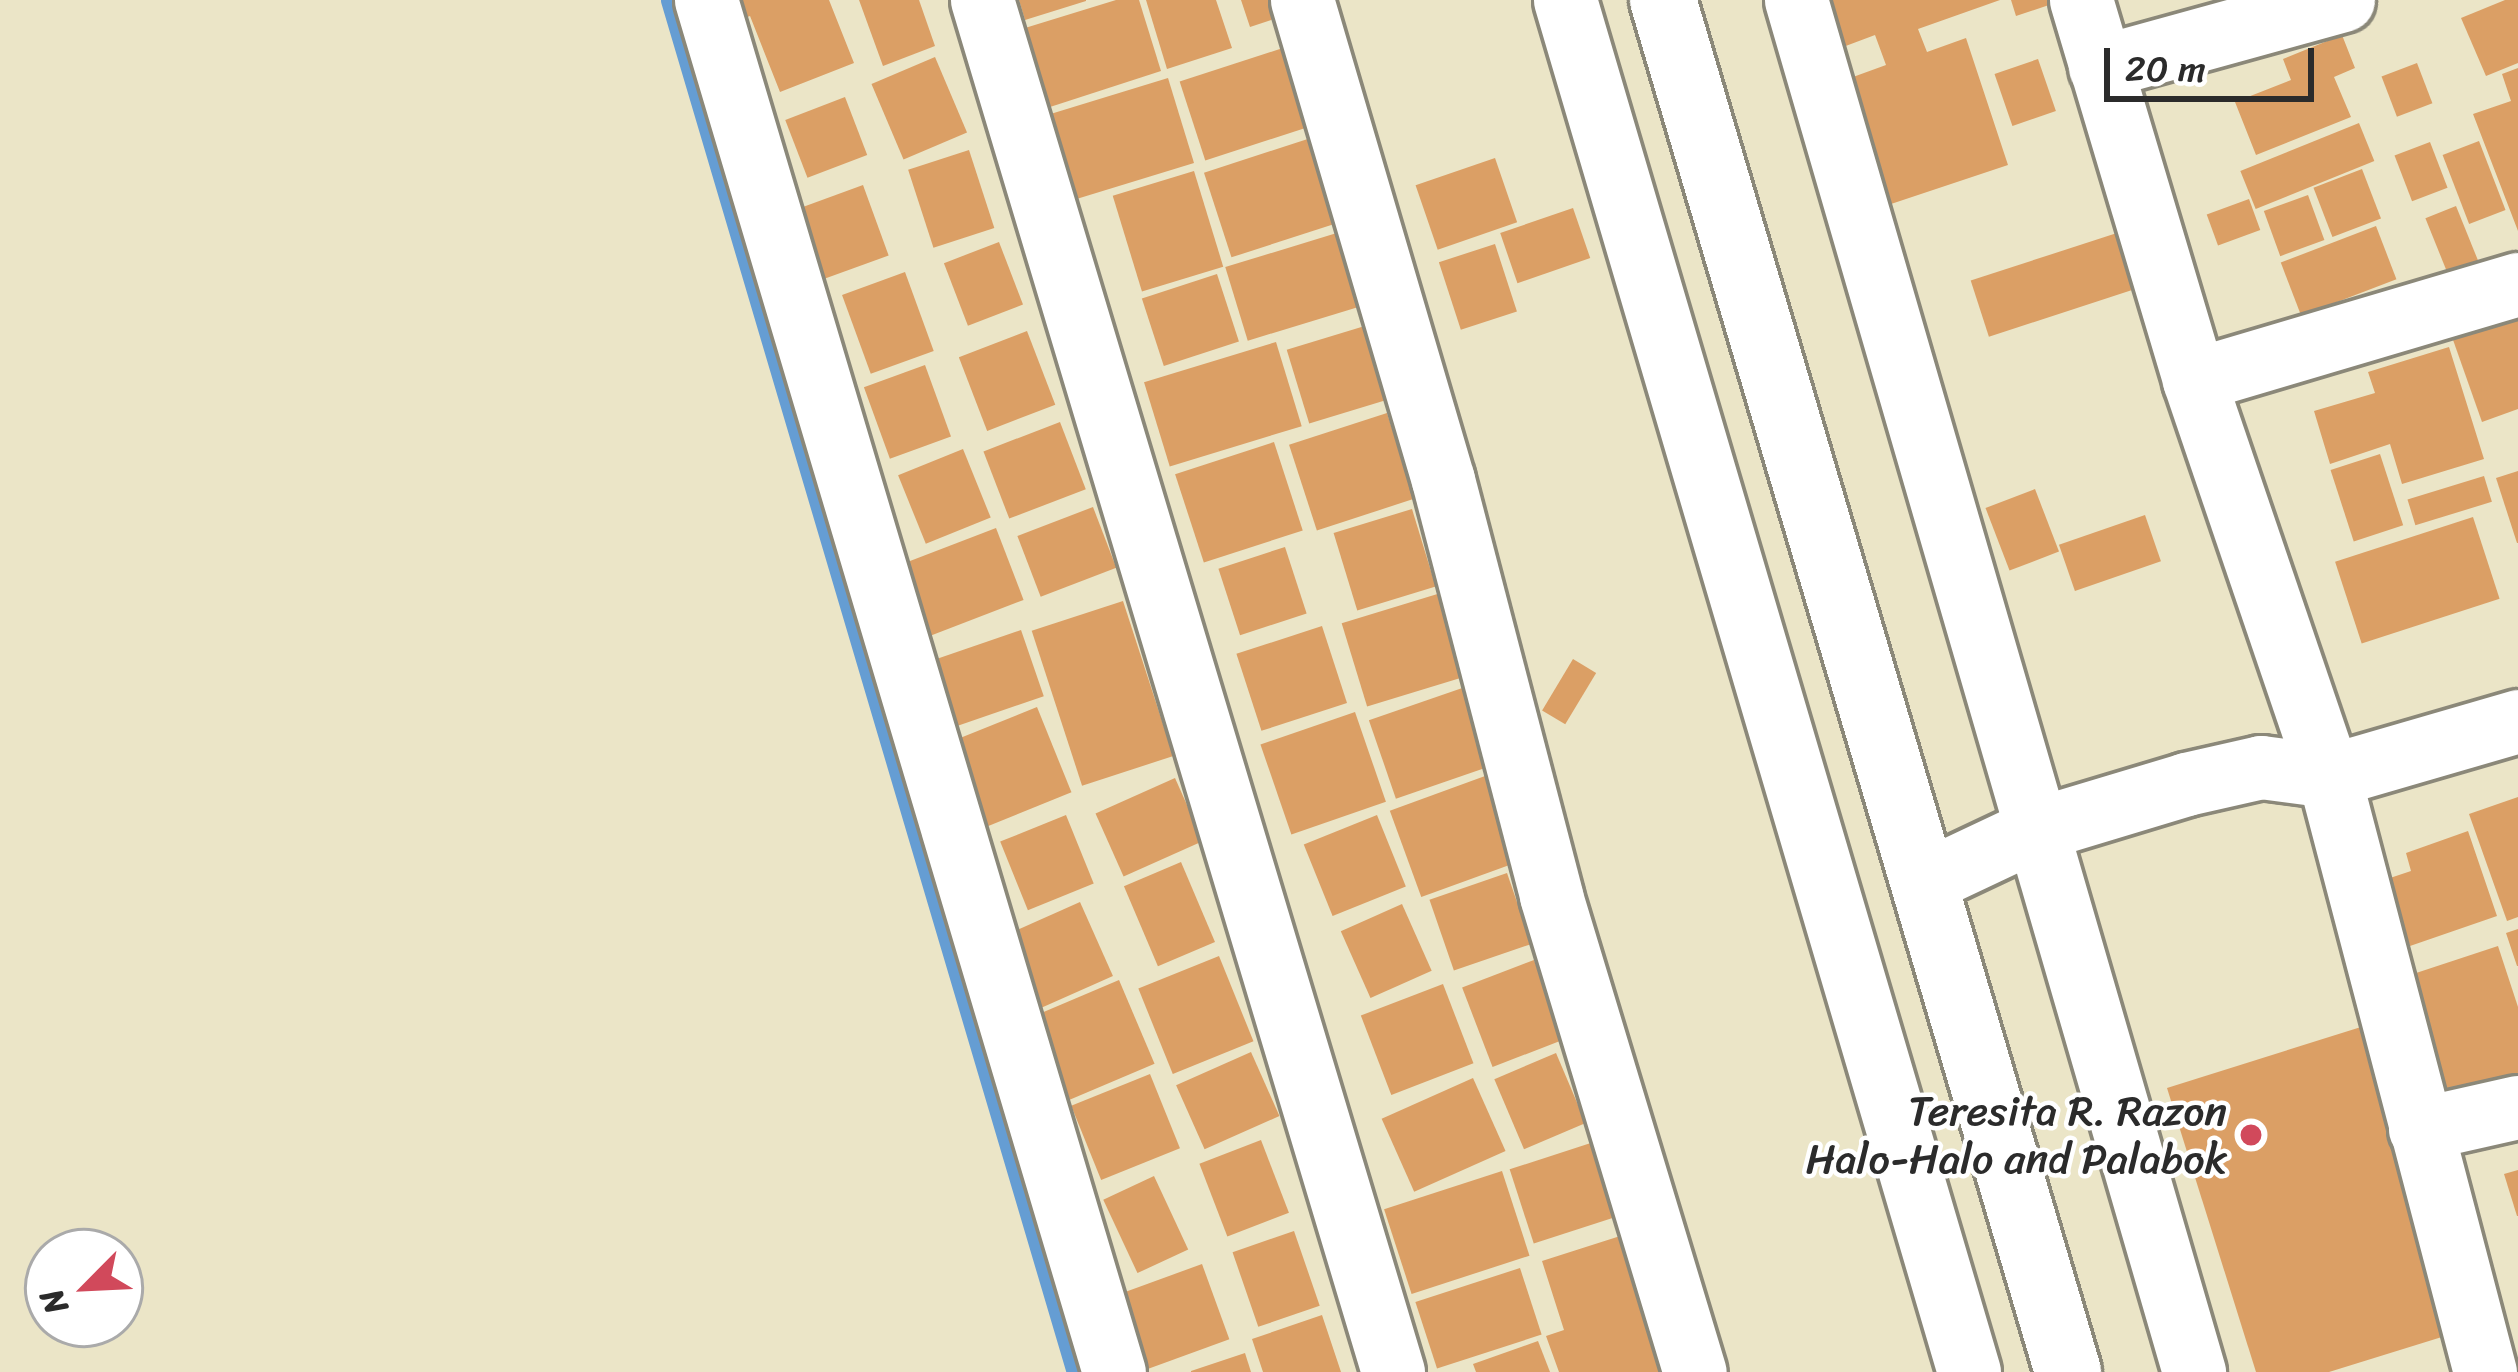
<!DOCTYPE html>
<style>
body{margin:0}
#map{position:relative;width:2518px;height:1372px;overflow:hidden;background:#ebe5c7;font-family:Sriracha,sans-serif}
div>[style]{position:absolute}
.stream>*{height:21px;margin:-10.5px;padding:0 10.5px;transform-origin:10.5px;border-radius:10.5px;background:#659dd3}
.building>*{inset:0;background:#db9f65;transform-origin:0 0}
.roads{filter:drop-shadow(3px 0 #8b8879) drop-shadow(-3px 0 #8b8879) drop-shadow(0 3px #8b8879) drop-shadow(0 -3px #8b8879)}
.minor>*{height:63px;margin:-31.5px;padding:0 31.5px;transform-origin:31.5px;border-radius:31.5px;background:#fff}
.tertiary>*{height:66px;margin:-33px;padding:0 33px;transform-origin:33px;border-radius:33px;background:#fff}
.dots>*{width:33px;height:33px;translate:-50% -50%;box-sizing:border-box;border:6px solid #fff;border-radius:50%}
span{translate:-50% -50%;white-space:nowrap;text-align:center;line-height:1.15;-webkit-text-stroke:9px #fff;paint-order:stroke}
.poi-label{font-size:42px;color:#2b2b2b}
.right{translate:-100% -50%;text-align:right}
.north{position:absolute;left:24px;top:1228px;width:120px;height:120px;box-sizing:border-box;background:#fff;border:3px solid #aaa;border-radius:50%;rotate:246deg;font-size:33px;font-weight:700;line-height:48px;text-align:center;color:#2b2b2b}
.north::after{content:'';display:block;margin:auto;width:42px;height:54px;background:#d1495b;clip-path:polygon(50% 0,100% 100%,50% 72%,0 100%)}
.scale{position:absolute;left:2104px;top:48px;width:210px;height:54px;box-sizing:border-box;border:6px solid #2b2b2b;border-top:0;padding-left:15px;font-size:36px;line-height:42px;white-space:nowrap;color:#2b2b2b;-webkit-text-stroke:9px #fff;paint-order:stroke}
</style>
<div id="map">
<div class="stream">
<div style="left:671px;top:0;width:1431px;rotate:73.52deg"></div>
</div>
<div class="building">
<div style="clip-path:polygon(728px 0,829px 0,854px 63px,780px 92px,750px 16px,737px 21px)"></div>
<div style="clip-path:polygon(859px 0,919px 0,935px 46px,883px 66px)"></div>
<div style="clip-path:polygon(1019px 0,1086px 0,1086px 1px,1025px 20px)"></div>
<div style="clip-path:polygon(1116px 0,1139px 0,1161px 71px,1050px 107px,1025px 28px)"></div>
<div style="clip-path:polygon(1146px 0,1216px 0,1232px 48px,1167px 69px)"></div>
<div style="clip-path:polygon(1241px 0,1288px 0,1292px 13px,1250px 27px)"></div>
<div style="clip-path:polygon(1818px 0,2000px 0,1918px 29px,1927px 52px,1966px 38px,2008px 165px,1885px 206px,1842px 81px,1886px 65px,1875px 35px,1835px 50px)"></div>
<div style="clip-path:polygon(2011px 0,2050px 0,2052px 4px,2016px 16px)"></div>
<div style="clip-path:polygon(2505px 0,2518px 0,2518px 63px,2486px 76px,2461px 18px)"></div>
<div style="clip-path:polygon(2342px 35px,2355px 68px,2334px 77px,2351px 117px,2256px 155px,2235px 102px,2291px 80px,2283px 59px)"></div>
<div style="left:1289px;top:46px;width:83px;height:115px;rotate:72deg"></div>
<div style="left:935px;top:57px;width:82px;height:69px;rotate:67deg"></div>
<div style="left:2038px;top:59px;width:55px;height:46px;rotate:71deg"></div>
<div style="left:2417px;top:63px;width:43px;height:38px;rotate:69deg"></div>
<div style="clip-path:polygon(2518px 68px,2518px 231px,2473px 114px,2511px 101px,2502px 74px)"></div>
<div style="left:1168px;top:78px;width:89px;height:122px;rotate:73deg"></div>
<div style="left:845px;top:97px;width:62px;height:64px;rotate:69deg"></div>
<div style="left:2359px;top:123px;width:41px;height:128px;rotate:68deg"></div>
<div style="left:1320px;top:135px;width:89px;height:122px;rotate:72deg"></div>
<div style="left:2479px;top:141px;width:74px;height:39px;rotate:69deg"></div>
<div style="left:2430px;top:142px;width:49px;height:38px;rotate:69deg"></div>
<div style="left:969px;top:150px;width:82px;height:64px;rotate:72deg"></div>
<div style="left:1495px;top:158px;width:68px;height:84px;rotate:71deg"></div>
<div style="left:2362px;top:169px;width:53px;height:52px;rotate:69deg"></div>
<div style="left:1194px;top:171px;width:100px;height:85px;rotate:73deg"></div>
<div style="left:863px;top:185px;width:75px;height:72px;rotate:70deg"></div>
<div style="left:2308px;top:195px;width:48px;height:47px;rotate:70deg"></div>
<div style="left:2249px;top:199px;width:33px;height:45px;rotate:70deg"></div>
<div style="left:2456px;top:206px;width:61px;height:33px;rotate:68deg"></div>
<div style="left:1573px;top:208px;width:53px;height:77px;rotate:71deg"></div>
<div style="left:2376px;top:226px;width:57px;height:102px;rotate:69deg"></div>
<div style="left:1340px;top:232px;width:77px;height:120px;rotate:73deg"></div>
<div style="left:2120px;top:232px;width:59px;height:157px;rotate:72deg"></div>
<div style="left:999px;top:242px;width:67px;height:59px;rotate:69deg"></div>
<div style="left:1495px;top:244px;width:71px;height:59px;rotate:72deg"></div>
<div style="left:905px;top:272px;width:84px;height:67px;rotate:70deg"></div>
<div style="left:1217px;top:274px;width:71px;height:79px;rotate:72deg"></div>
<div style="clip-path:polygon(2518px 314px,2518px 409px,2482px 422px,2452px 337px)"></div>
<div style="left:1368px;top:325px;width:77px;height:85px;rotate:73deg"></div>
<div style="left:1027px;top:331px;width:79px;height:73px;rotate:69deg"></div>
<div style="left:1276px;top:342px;width:88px;height:138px;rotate:73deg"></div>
<div style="clip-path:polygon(2449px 347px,2484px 459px,2402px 484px,2390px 444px,2330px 464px,2314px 411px,2375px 393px,2368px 372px)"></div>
<div style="left:925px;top:365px;width:76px;height:65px;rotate:70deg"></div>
<div style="left:1387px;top:413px;width:90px;height:103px;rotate:72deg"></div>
<div style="left:1060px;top:422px;width:72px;height:82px;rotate:69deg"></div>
<div style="left:1274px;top:442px;width:93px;height:104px;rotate:72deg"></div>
<div style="left:963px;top:449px;width:74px;height:70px;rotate:68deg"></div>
<div style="left:2380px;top:454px;width:75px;height:52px;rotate:72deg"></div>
<div style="clip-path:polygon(2518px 471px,2518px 543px,2517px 543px,2496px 478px)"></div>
<div style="left:2484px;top:476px;width:27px;height:80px;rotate:73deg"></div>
<div style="left:2035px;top:489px;width:67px;height:53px;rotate:69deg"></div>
<div style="left:1093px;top:507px;width:65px;height:81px;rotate:69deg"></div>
<div style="left:1412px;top:509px;width:81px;height:82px;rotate:73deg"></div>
<div style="left:2145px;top:515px;width:49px;height:91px;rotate:71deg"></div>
<div style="left:2473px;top:517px;width:86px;height:145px;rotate:72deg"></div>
<div style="left:996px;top:528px;width:77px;height:120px;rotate:69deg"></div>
<div style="left:1285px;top:547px;width:70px;height:70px;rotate:72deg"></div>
<div style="left:1444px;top:592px;width:87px;height:107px;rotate:73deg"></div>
<div style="left:1123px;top:601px;width:163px;height:96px;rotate:72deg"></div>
<div style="left:1322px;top:626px;width:81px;height:90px;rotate:72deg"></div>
<div style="left:1021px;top:630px;width:70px;height:94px;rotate:71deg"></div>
<div style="left:1573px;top:659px;width:27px;height:60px;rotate:31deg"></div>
<div style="left:1471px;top:685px;width:83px;height:108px;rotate:71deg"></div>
<div style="left:1037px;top:707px;width:92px;height:93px;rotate:68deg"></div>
<div style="left:1355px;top:712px;width:95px;height:100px;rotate:71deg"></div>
<div style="left:1496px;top:772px;width:92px;height:113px;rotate:70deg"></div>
<div style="left:1175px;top:778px;width:69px;height:87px;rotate:66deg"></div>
<div style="clip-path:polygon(2518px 797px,2518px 917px,2507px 921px,2469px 814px)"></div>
<div style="left:1066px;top:815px;width:74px;height:71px;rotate:68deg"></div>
<div style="left:1377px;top:815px;width:77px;height:79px;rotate:68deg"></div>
<div style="clip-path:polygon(2468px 831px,2497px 916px,2410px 946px,2387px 879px,2411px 871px,2406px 853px)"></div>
<div style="left:1181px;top:862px;width:87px;height:62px;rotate:67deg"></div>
<div style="left:1507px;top:873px;width:75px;height:82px;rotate:71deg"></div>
<div style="left:1080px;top:902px;width:81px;height:82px;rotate:66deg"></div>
<div style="left:1402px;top:904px;width:73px;height:67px;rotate:66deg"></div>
<div style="clip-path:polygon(2518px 929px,2518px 966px,2517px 966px,2506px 933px)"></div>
<div style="clip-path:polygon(2498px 946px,2518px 1007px,2518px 1077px,2449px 1100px,2407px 976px)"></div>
<div style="left:1219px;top:956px;width:92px;height:87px;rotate:68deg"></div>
<div style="left:1534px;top:960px;width:85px;height:77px;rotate:69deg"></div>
<div style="left:1119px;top:980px;width:91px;height:105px;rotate:67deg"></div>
<div style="left:1443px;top:984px;width:85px;height:88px;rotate:69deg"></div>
<div style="clip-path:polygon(2361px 1027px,2458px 1332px,2329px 1372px,2256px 1372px,2167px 1088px)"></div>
<div style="left:1251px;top:1052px;width:70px;height:82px;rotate:66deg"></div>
<div style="left:1556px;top:1053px;width:76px;height:67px;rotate:67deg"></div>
<div style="left:1150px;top:1074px;width:80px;height:85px;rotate:68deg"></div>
<div style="left:1473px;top:1078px;width:80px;height:100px;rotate:66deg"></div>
<div style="left:1261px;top:1140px;width:78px;height:66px;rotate:69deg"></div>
<div style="left:1600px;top:1140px;width:78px;height:95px;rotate:72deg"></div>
<div style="clip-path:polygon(2518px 1170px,2518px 1216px,2517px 1216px,2504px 1174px)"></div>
<div style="left:1502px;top:1171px;width:89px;height:124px;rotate:72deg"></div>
<div style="left:1154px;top:1176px;width:81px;height:56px;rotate:65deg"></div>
<div style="clip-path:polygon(1639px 1230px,1671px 1372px,1559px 1372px,1546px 1336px,1564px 1330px,1542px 1261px)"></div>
<div style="left:1294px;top:1231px;width:79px;height:65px;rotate:71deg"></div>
<div style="left:1202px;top:1264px;width:80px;height:92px;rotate:70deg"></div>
<div style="left:1520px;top:1268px;width:70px;height:110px;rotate:72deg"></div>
<div style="clip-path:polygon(1322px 1315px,1341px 1372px,1263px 1372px,1252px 1339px)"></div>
<div style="clip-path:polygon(1538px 1341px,1550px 1372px,1476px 1372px,1473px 1364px)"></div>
<div style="clip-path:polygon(1245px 1353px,1251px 1372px,1191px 1372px,1191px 1371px)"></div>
</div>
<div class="roads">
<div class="minor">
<div style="left:706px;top:0;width:1431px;rotate:73.44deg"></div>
<div style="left:982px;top:0;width:1432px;rotate:73.32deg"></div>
<div style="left:1302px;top:0;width:500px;rotate:73.63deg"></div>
<div style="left:1443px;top:480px;width:430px;rotate:75.4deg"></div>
<div style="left:1551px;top:896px;width:497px;rotate:73.2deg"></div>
<div style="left:1565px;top:0;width:1430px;rotate:73.59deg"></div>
<div style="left:1796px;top:0;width:1429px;rotate:73.82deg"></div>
<div style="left:2081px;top:0;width:396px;rotate:73.4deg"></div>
<div style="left:2194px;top:380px;width:418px;rotate:71.2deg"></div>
<div style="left:2329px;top:776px;width:616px;rotate:75.33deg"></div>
<div style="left:2100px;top:67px;width:252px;rotate:-15.4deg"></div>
<div style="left:2194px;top:380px;width:338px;rotate:-16.5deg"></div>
<div style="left:1926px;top:881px;width:119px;rotate:-25.3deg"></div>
<div style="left:2034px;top:830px;width:159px;rotate:-16.8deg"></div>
<div style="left:2186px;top:784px;width:77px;rotate:-12.8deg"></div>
<div style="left:2261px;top:767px;width:69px;rotate:7.5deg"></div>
<div style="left:2329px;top:776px;width:197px;rotate:-16.2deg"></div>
<div style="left:2420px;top:1129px;width:100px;rotate:-12.7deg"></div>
</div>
<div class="tertiary">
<div style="left:1663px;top:0;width:1431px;rotate:73.55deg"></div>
</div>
</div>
<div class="dots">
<div style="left:2251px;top:1135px;background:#d1495b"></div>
</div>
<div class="poi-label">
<span class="right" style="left:2227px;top:1135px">Teresita R. Razon<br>Halo-Halo and Palabok</span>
</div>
<div class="north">N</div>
<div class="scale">20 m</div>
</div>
